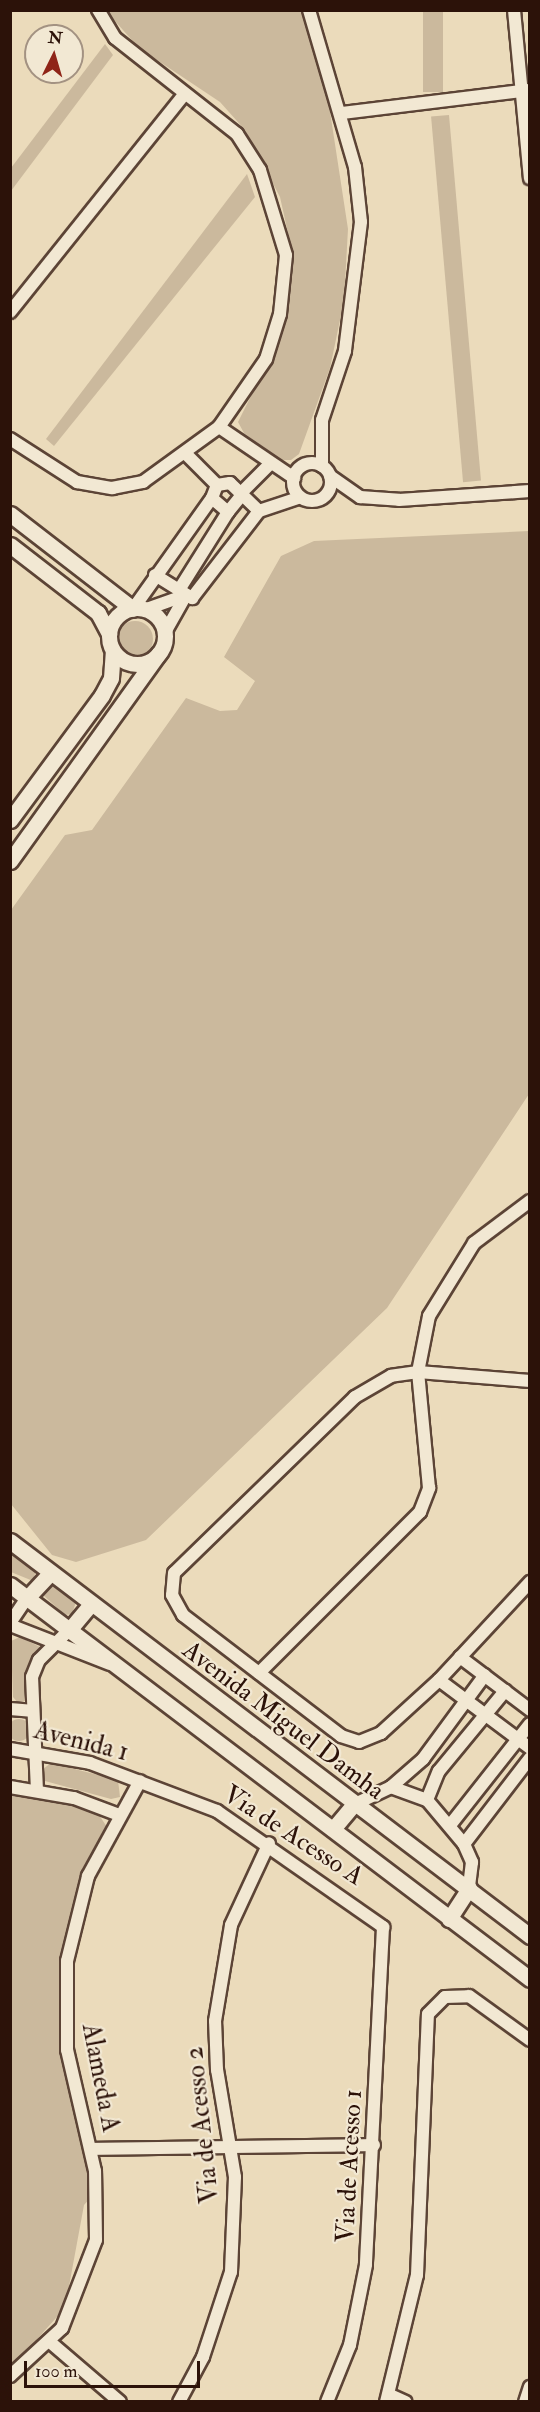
<!DOCTYPE html>
<style>
body{margin:0}
#map{position:relative;width:540px;height:2412px;overflow:hidden;background:#ebdbbb;font-family:"IM FELL Double Pica",serif}
div>[style]{position:absolute}
.green>*{inset:0;background:#cbb99d;transform-origin:0 0}
.round{border-radius:50%}
.roads{filter:drop-shadow(2px 0 #5c4436) drop-shadow(-2px 0 #5c4436) drop-shadow(0 2px #5c4436) drop-shadow(0 -2px #5c4436)}
.minor>*{height:12px;margin:-6px;padding:0 6px;transform-origin:6px;border-radius:6px;background:#f2e8d3}
.minor>.ring{margin:-6px;padding:0;box-sizing:content-box;background:none;border:12px solid #f2e8d3;border-radius:50%}
.tertiary>*{height:15px;margin:-7.5px;padding:0 7.5px;transform-origin:7.5px;border-radius:7.5px;background:#f2e8d3}
.tertiary>.ring{margin:-7.5px;padding:0;box-sizing:content-box;background:none;border:15px solid #f2e8d3;border-radius:50%}
span{translate:-50% -50%;white-space:nowrap;text-align:center;line-height:1.15;-webkit-text-stroke:4.5px #f2e8d3;paint-order:stroke}
.street-label{font-size:26px;color:#2c1209}
.frame{position:absolute;inset:0;border:12px solid #2c1209;pointer-events:none}
.north{position:absolute;left:24px;top:24px;width:60px;height:60px;box-sizing:border-box;background:#f2e8d3;border:2px solid #a39282;border-radius:50%;rotate:5deg;font-size:16px;font-weight:700;line-height:24px;text-align:center;color:#2c1209}
.north::after{content:'';display:block;margin:auto;width:21px;height:27px;background:#8f2418;clip-path:polygon(50% 0,100% 100%,50% 72%,0 100%)}
.scale{position:absolute;left:24px;top:2361px;width:176px;height:27px;box-sizing:border-box;border:3px solid #2c1209;border-top:0;padding-left:8px;font-size:18px;line-height:21px;white-space:nowrap;color:#2c1209;-webkit-text-stroke:4px #f2e8d3;paint-order:stroke}
</style>
<div id="map">
<div class="green">
<div style="clip-path:polygon(106px 11px,301px 11px,329px 105px,348px 229px,344px 301px,330px 368px,299px 454px,291px 460px,279px 460px,244px 433px,238px 422px,277px 344px,287px 308px,288px 233px,280px 197px,245px 130px,220px 102px,139px 48px)"></div>
<div style="left:423px;top:11px;width:20px;height:81px"></div>
<div style="clip-path:polygon(105px 44px,113px 55px,11px 191px,11px 168px)"></div>
<div style="left:449px;top:115px;width:367px;height:18px;rotate:85deg"></div>
<div style="clip-path:polygon(247px 174px,255px 197px,54px 446px,46px 439px)"></div>
<div style="clip-path:polygon(529px 531px,529px 1094px,387px 1308px,146px 1540px,76px 1562px,52px 1555px,11px 1504px,11px 910px,65px 835px,92px 830px,186px 698px,220px 711px,237px 710px,255px 681px,224px 657px,281px 556px,314px 541px)"></div>
<div class="round" style="left:117px;top:621px;width:36px;height:36px"></div>
<div style="clip-path:polygon(10px 1544px,36px 1570px,33px 1581px,11px 1572px)"></div>
<div style="clip-path:polygon(49px 1583px,77px 1599px,72px 1614px,65px 1615px,43px 1595px)"></div>
<div style="clip-path:polygon(20px 1637px,42px 1648px,28px 1699px,19px 1704px,13px 1697px,11px 1641px)"></div>
<div class="round" style="left:8px;top:1719px;width:22px;height:22px"></div>
<div style="clip-path:polygon(51px 1763px,118px 1780px,120px 1797px,111px 1799px,45px 1781px,43px 1769px)"></div>
<div style="clip-path:polygon(11px 1791px,95px 1809px,107px 1827px,62px 1980px,93px 2195px,84px 2205px,65px 2308px,11px 2368px)"></div>
</div>
<div class="roads">
<div class="minor">
<div style="left:309px;top:10px;width:164px;rotate:73.7deg"></div>
<div style="left:355px;top:167px;width:55px;rotate:83.8deg"></div>
<div style="left:361px;top:222px;width:130px;rotate:97.1deg"></div>
<div style="left:345px;top:351px;width:73px;rotate:108.4deg"></div>
<div style="left:322px;top:420px;width:46px;rotate:90deg"></div>
<div style="left:514px;top:10px;width:169px;rotate:84.6deg"></div>
<div style="left:342px;top:113px;width:189px;rotate:-7deg"></div>
<div style="left:10px;top:312px;width:278px;rotate:-51.3deg"></div>
<div style="left:219px;top:427px;width:91px;rotate:34.2deg"></div>
<div style="left:10px;top:439px;width:80px;rotate:32.7deg"></div>
<div style="left:77px;top:482px;width:36px;rotate:10deg"></div>
<div style="left:112px;top:488px;width:32px;rotate:-11deg"></div>
<div style="left:143px;top:482px;width:94px;rotate:-35.9deg"></div>
<div style="left:219px;top:427px;width:83px;rotate:-55.3deg"></div>
<div style="left:266px;top:359px;width:47px;rotate:-72.7deg"></div>
<div style="left:280px;top:314px;width:59px;rotate:-84.2deg"></div>
<div style="left:286px;top:255px;width:89px;rotate:-107deg"></div>
<div style="left:260px;top:170px;width:43px;rotate:-122.6deg"></div>
<div style="left:237px;top:134px;width:155px;rotate:-141.8deg"></div>
<div style="left:115px;top:38px;width:33px;rotate:-121deg"></div>
<div style="left:187px;top:455px;width:42px;rotate:45deg"></div>
<div class="ring" style="left:293px;top:463px;width:26px;height:26px"></div>
<div style="left:330px;top:476px;width:37px;rotate:35deg"></div>
<div style="left:360px;top:497px;width:39px;rotate:4deg"></div>
<div style="left:399px;top:500px;width:131px;rotate:-3.9deg"></div>
<div style="left:241px;top:493px;width:42px;rotate:-45deg"></div>
<div style="left:241px;top:496px;width:21px;rotate:129deg"></div>
<div style="left:228px;top:512px;width:21px;rotate:-139deg"></div>
<div style="left:212px;top:498px;width:14px;rotate:-69deg"></div>
<div style="left:217px;top:485px;width:13px;rotate:-9deg"></div>
<div style="left:230px;top:483px;width:40px;rotate:44deg"></div>
<div style="left:155px;top:575px;width:44px;rotate:31.9deg"></div>
<div style="left:192px;top:598px;width:110px;rotate:-52.4deg"></div>
<div style="left:259px;top:511px;width:44px;rotate:-18.4deg"></div>
<div style="left:179px;top:590px;width:92px;rotate:-57.9deg"></div>
<div style="left:133px;top:609px;width:136px;rotate:-54.6deg"></div>
<div style="left:144px;top:610px;width:45px;rotate:-19.7deg"></div>
<div style="left:186px;top:595px;width:45px;rotate:119.4deg"></div>
<div style="left:530px;top:1381px;width:112px;rotate:-175.4deg"></div>
<div style="left:418px;top:1372px;width:27px;rotate:172deg"></div>
<div style="left:391px;top:1376px;width:42px;rotate:149.7deg"></div>
<div style="left:355px;top:1397px;width:252px;rotate:135.8deg"></div>
<div style="left:174px;top:1573px;width:22px;rotate:95deg"></div>
<div style="left:172px;top:1595px;width:23px;rotate:61deg"></div>
<div style="left:183px;top:1615px;width:199px;rotate:37.4deg"></div>
<div style="left:341px;top:1736px;width:19px;rotate:18deg"></div>
<div style="left:359px;top:1742px;width:24px;rotate:-22deg"></div>
<div style="left:381px;top:1733px;width:79px;rotate:-42.4deg"></div>
<div style="left:439px;top:1680px;width:134px;rotate:-47.1deg"></div>
<div style="left:10px;top:1623px;width:30px;rotate:-56deg"></div>
<div style="left:10px;top:1625px;width:107px;rotate:21.3deg"></div>
<div style="left:460px;top:1657px;width:88px;rotate:37.1deg"></div>
<div style="left:259px;top:1673px;width:228px;rotate:-45deg"></div>
<div style="left:420px;top:1512px;width:26px;rotate:-69deg"></div>
<div style="left:429px;top:1488px;width:117px;rotate:-95.4deg"></div>
<div style="left:418px;top:1372px;width:57px;rotate:-78.9deg"></div>
<div style="left:429px;top:1316px;width:86px;rotate:-58.3deg"></div>
<div style="left:474px;top:1243px;width:70px;rotate:-36.9deg"></div>
<div style="left:439px;top:1680px;width:114px;rotate:36.8deg"></div>
<div style="left:10px;top:1709px;width:21px;rotate:5deg"></div>
<div style="left:10px;top:1749px;width:81px;rotate:9.9deg"></div>
<div style="left:90px;top:1763px;width:136px;rotate:20.7deg"></div>
<div style="left:217px;top:1811px;width:203px;rotate:34.9deg"></div>
<div style="left:383px;top:1927px;width:338px;rotate:92.9deg"></div>
<div style="left:366px;top:2265px;width:82px;rotate:101.3deg"></div>
<div style="left:350px;top:2345px;width:61px;rotate:112deg"></div>
<div style="left:10px;top:1787px;width:65px;rotate:9.8deg"></div>
<div style="left:74px;top:1798px;width:48px;rotate:20.7deg"></div>
<div style="left:391px;top:1787px;width:43px;rotate:-41.2deg"></div>
<div style="left:423px;top:1759px;width:104px;rotate:-53.6deg"></div>
<div style="left:37px;top:1791px;width:114px;rotate:-92.5deg"></div>
<div style="left:32px;top:1677px;width:18px;rotate:-68deg"></div>
<div style="left:39px;top:1660px;width:44px;rotate:-45deg"></div>
<div style="left:427px;top:1800px;width:31px;rotate:-68deg"></div>
<div style="left:439px;top:1771px;width:104px;rotate:-50.5deg"></div>
<div style="left:353px;top:1805px;width:42px;rotate:-25.3deg"></div>
<div style="left:391px;top:1787px;width:38px;rotate:20deg"></div>
<div style="left:427px;top:1800px;width:57px;rotate:49.9deg"></div>
<div style="left:464px;top:1844px;width:20px;rotate:66deg"></div>
<div style="left:472px;top:1862px;width:26px;rotate:97deg"></div>
<div style="left:451px;top:1824px;width:127px;rotate:-51.7deg"></div>
<div style="left:464px;top:1844px;width:108px;rotate:-52.5deg"></div>
<div style="left:91px;top:2149px;width:283px;rotate:-0.8deg"></div>
<div style="left:50px;top:2342px;width:92px;rotate:40.6deg"></div>
<div style="left:10px;top:2376px;width:71px;rotate:-42.7deg"></div>
<div style="left:62px;top:2328px;width:94px;rotate:-68.9deg"></div>
<div style="left:96px;top:2240px;width:69px;rotate:-90.8deg"></div>
<div style="left:95px;top:2171px;width:124px;rotate:-103deg"></div>
<div style="left:67px;top:2050px;width:89px;rotate:-90deg"></div>
<div style="left:67px;top:1961px;width:88px;rotate:-76.1deg"></div>
<div style="left:88px;top:1876px;width:108px;rotate:-61.3deg"></div>
<div style="left:390px;top:2395px;width:17px;rotate:24deg"></div>
<div style="left:179px;top:2402px;width:51px;rotate:-61.9deg"></div>
<div style="left:203px;top:2357px;width:89px;rotate:-71.8deg"></div>
<div style="left:231px;top:2272px;width:95px;rotate:-87.6deg"></div>
<div style="left:235px;top:2177px;width:109px;rotate:-99.5deg"></div>
<div style="left:217px;top:2070px;width:49px;rotate:-92.3deg"></div>
<div style="left:215px;top:2021px;width:97px;rotate:-80.5deg"></div>
<div style="left:231px;top:1925px;width:90px;rotate:-65.1deg"></div>
<div style="left:386px;top:2402px;width:131px;rotate:-76.3deg"></div>
<div style="left:417px;top:2275px;width:261px;rotate:-87.6deg"></div>
<div style="left:428px;top:2014px;width:24px;rotate:-45deg"></div>
<div style="left:445px;top:1997px;width:24px;rotate:-2deg"></div>
<div style="left:469px;top:1996px;width:75px;rotate:35.8deg"></div>
<div style="left:525px;top:2402px;width:16px;rotate:-72deg"></div>
</div>
<div class="tertiary">
<div style="left:10px;top:514px;width:155px;rotate:37.7deg"></div>
<div style="left:10px;top:545px;width:111px;rotate:37.7deg"></div>
<div style="left:98px;top:613px;width:24px;rotate:62deg"></div>
<div class="ring" style="left:109px;top:608px;width:41px;height:41px"></div>
<div style="left:10px;top:820px;width:155px;rotate:-53.6deg"></div>
<div style="left:102px;top:695px;width:19px;rotate:-62deg"></div>
<div style="left:111px;top:678px;width:26px;rotate:-86deg"></div>
<div style="left:10px;top:861px;width:256px;rotate:-54.4deg"></div>
<div style="left:10px;top:1541px;width:653px;rotate:37.22deg"></div>
<div style="left:10px;top:1585px;width:652px;rotate:37.15deg"></div>
<div style="left:27px;top:1598px;width:34px;rotate:-47deg"></div>
<div style="left:70px;top:1629px;width:31px;rotate:-50deg"></div>
<div style="left:333px;top:1829px;width:31px;rotate:-50deg"></div>
<div style="left:449px;top:1919px;width:37px;rotate:-57deg"></div>
</div>
</div>
<div class="street-label">
<span style="left:283px;top:1721px;rotate:37deg">Avenida Miguel Damha</span>
<span style="left:81px;top:1742px;rotate:14deg">Avenida 1</span>
<span style="left:293px;top:1836px;rotate:33deg">Via de Acesso A</span>
<span style="left:100px;top:2078px;rotate:79deg">Alameda A</span>
<span style="left:203px;top:2125px;rotate:-96deg">Via de Acesso 2</span>
<span style="left:350px;top:2166px;rotate:-87deg">Via de Acesso 1</span>
</div>
<div class="frame"></div>
<div class="north">N</div>
<div class="scale">100 m</div>
</div>
